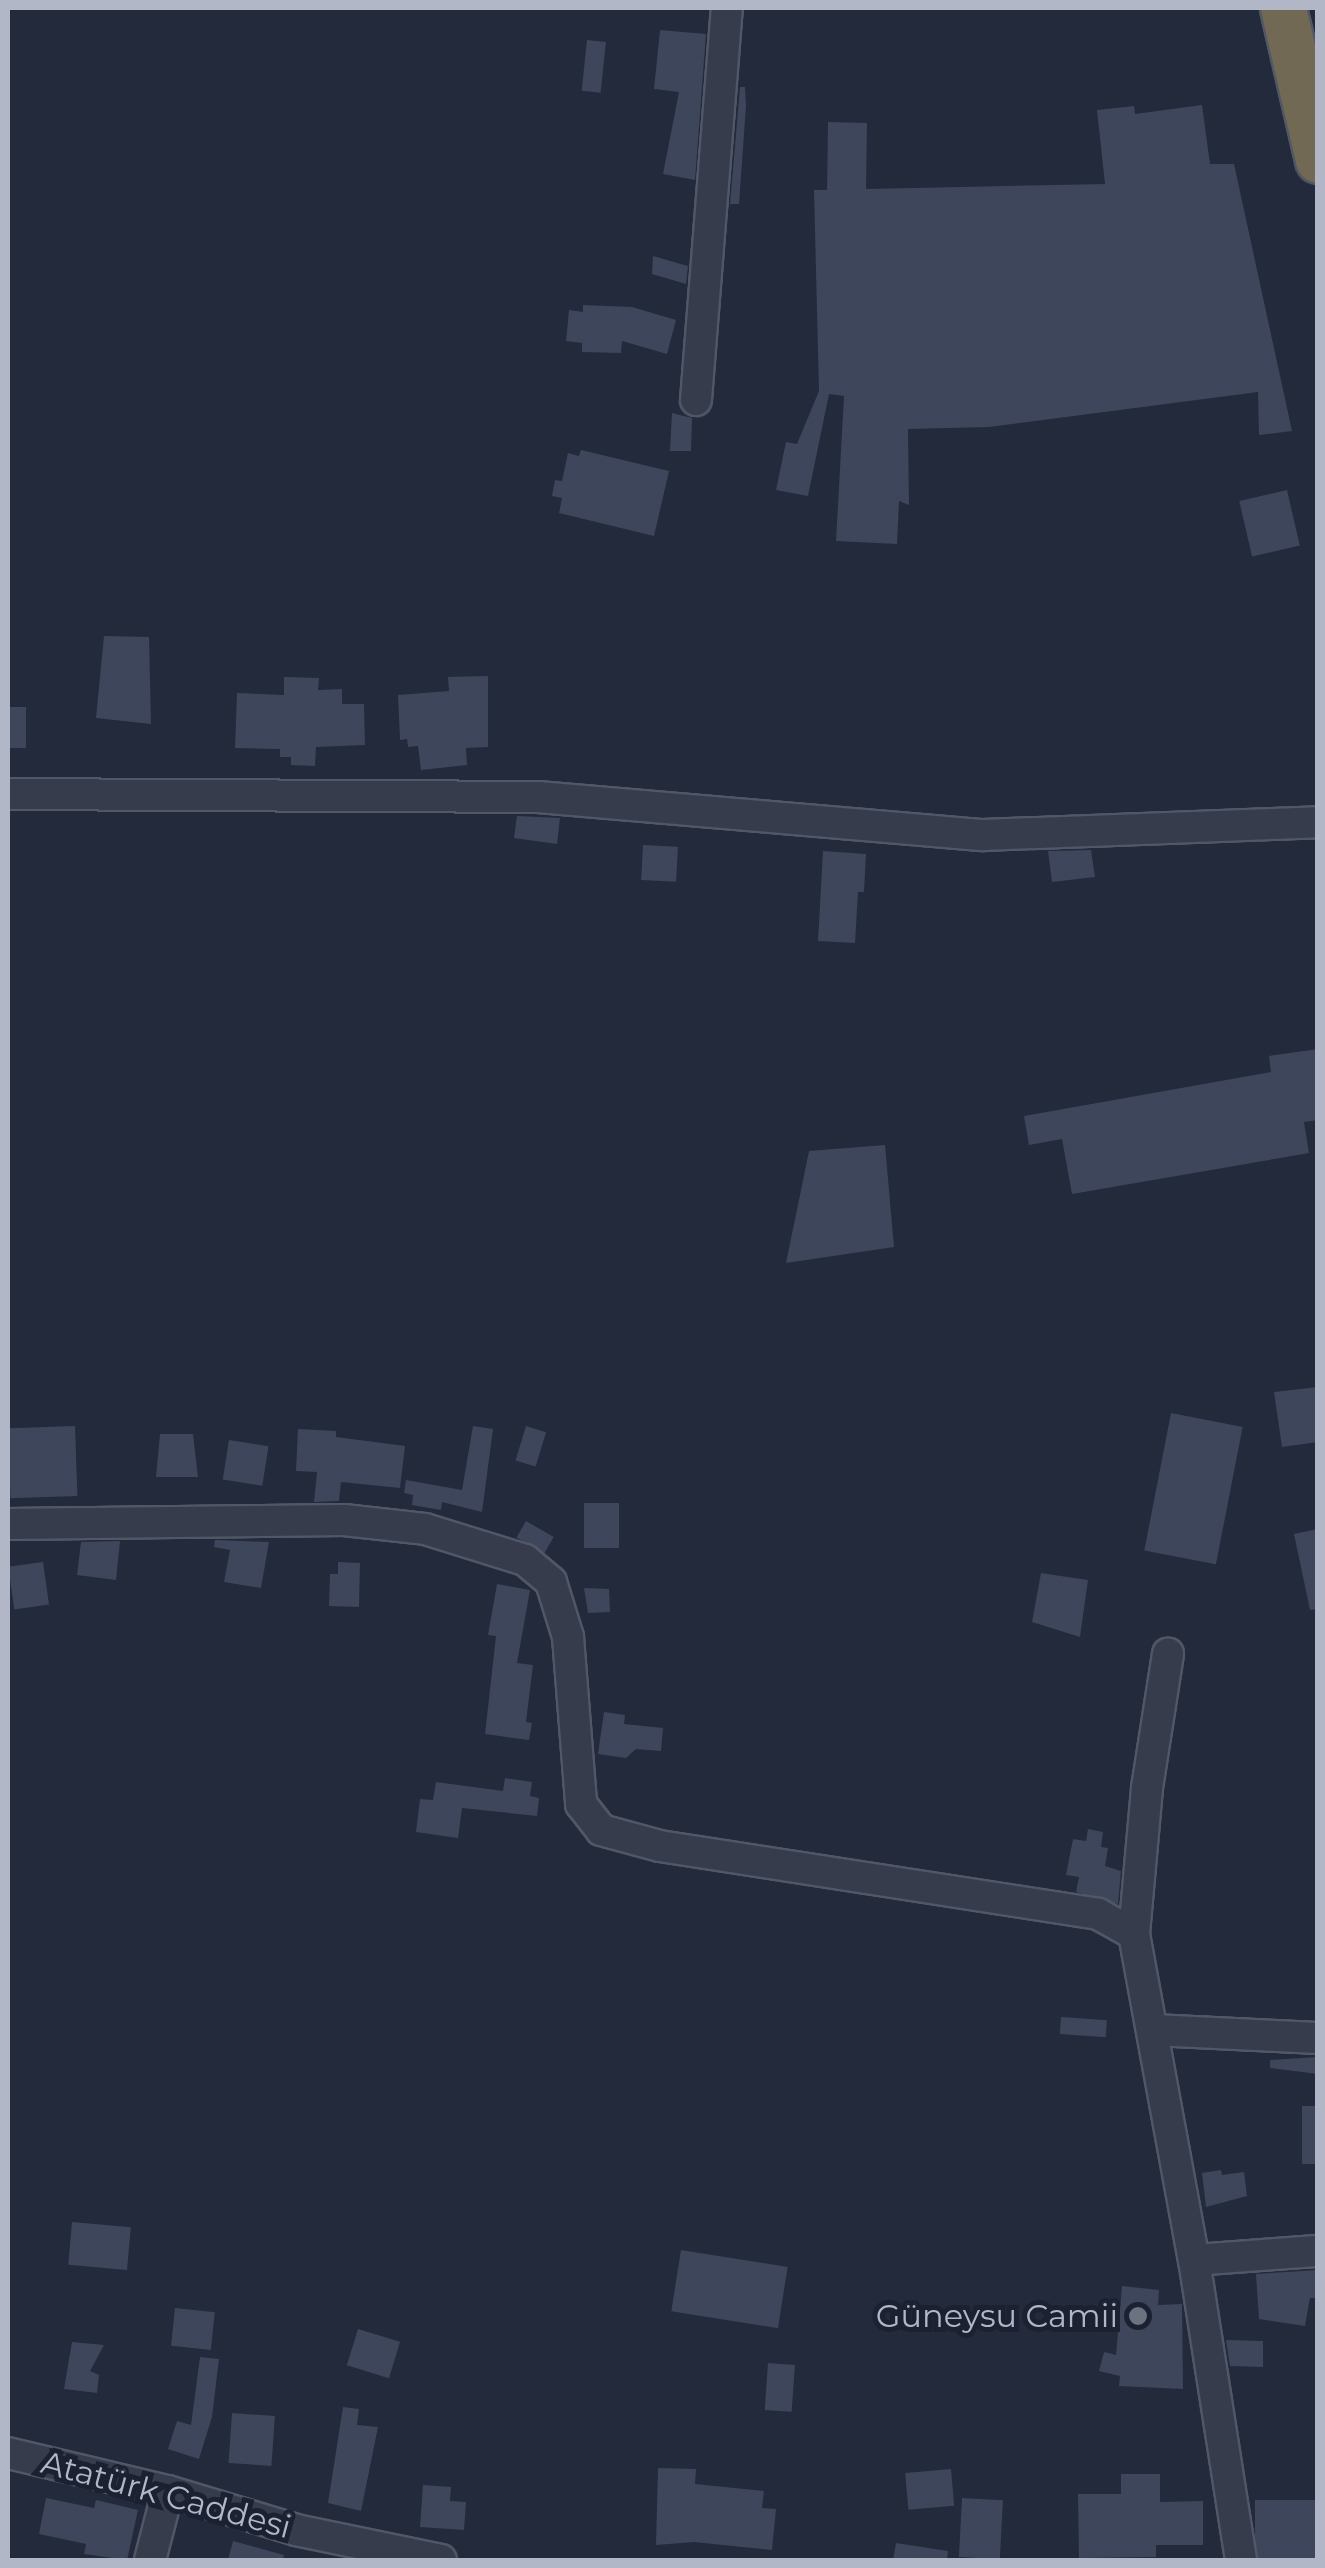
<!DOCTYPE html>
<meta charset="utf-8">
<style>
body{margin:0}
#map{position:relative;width:1325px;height:2568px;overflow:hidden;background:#222a3b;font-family:Montserrat,sans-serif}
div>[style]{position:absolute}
.building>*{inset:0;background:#3e465b;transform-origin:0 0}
.roads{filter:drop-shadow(2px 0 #515766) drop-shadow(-2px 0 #515766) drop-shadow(0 2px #515766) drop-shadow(0 -2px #515766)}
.minor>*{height:30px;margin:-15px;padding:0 15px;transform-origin:15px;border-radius:15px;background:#363c4b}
.highway>*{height:45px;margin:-22.5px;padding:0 22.5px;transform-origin:22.5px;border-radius:22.5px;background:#716953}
.dots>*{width:28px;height:28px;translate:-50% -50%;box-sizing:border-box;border:5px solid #1b2130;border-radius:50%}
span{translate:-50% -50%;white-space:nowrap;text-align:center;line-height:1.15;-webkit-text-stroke:10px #1b2130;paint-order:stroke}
.poi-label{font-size:32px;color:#b1b7c7}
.right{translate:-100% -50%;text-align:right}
.street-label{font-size:32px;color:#b1b7c7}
.frame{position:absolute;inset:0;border:10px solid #b1b7c7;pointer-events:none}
</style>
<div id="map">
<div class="building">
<div style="clip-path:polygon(660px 30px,706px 34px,695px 180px,663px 174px,679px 92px,654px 89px)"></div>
<div style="left:587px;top:40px;width:19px;height:51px;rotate:6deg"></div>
<div style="clip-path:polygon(740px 87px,745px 87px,746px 106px,739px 204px,730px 204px)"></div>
<div style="clip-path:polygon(1202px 105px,1210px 164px,1234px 164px,1292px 431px,1259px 435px,1258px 392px,989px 427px,908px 429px,909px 505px,899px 501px,897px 544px,836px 541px,844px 396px,829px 394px,808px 496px,776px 490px,786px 442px,797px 444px,819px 391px,814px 190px,827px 190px,828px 122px,867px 123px,866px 189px,1105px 184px,1097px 110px,1134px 106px,1135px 114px)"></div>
<div style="clip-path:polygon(653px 256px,688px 266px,686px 284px,652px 274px)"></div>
<div style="clip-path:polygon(583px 305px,632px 307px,676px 320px,667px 354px,622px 341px,621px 353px,582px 352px,582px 343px,566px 341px,569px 310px,583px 312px)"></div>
<div style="clip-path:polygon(672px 413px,692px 418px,691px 451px,670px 451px)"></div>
<div style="clip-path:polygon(581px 450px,669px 471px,654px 536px,559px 513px,562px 498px,552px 496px,555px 480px,562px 481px,568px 453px,579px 456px)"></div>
<div style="left:1287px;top:490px;width:57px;height:49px;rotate:77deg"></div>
<div style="clip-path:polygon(104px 636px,149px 637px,151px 724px,96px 718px)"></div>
<div style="clip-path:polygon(488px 676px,488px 747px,466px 748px,467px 765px,421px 770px,418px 746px,408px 747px,407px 739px,400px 740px,398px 695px,449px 691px,448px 677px)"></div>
<div style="clip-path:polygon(284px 677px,319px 678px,318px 690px,342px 689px,342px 704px,364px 704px,365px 745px,316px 747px,315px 766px,291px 765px,291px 757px,280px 757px,280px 749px,235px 748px,237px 693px,284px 695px)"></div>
<div style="left:8px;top:707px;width:18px;height:41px"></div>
<div style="clip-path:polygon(517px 816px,560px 818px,557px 844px,514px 838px)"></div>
<div style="left:643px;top:845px;width:35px;height:35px;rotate:3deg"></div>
<div style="clip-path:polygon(1091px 850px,1095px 877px,1052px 882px,1048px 851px)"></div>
<div style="clip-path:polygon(823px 851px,866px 854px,864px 892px,858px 892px,855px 943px,818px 941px)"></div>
<div style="clip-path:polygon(1318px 1049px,1318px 1120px,1304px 1122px,1309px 1153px,1072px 1194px,1062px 1139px,1029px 1145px,1024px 1116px,1271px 1072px,1269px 1056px)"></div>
<div style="clip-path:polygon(885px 1145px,894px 1247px,786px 1263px,809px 1151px)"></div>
<div style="clip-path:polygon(1318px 1387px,1318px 1442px,1282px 1447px,1274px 1392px)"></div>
<div style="left:1171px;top:1413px;width:73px;height:140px;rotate:11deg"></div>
<div style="left:75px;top:1426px;width:70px;height:67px;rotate:88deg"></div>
<div style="clip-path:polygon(473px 1426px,493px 1429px,482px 1512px,442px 1502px,441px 1510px,412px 1505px,413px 1495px,404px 1493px,406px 1480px,462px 1490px)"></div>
<div style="left:526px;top:1426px;width:21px;height:36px;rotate:17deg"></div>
<div style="clip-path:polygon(298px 1429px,336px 1431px,336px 1437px,405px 1446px,400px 1488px,341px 1482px,339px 1501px,314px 1502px,317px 1472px,296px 1471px)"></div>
<div style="clip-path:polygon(160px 1434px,193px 1434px,198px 1477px,156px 1477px)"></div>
<div style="left:229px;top:1440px;width:40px;height:40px;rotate:9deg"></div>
<div style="left:584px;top:1503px;width:35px;height:45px"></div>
<div style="left:526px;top:1521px;width:32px;height:19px;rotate:30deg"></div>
<div style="clip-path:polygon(1318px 1529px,1318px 1609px,1310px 1610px,1294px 1534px)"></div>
<div style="clip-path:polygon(215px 1540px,269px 1542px,261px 1588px,224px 1582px,230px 1550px,214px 1547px)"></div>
<div style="clip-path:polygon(120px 1541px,116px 1580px,77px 1575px,81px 1542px)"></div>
<div style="left:43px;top:1562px;width:43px;height:35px;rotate:82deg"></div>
<div style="clip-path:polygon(338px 1562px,360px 1563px,359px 1607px,329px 1606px,330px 1574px,338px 1574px)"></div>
<div style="clip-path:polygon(1041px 1573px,1088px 1580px,1080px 1637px,1032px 1622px)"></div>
<div style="clip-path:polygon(497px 1584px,530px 1590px,517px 1663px,533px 1665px,526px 1722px,532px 1723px,529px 1740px,485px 1734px,496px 1636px,488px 1635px)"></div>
<div style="clip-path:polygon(584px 1588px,609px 1589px,610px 1612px,588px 1613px)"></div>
<div style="clip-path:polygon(604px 1712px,625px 1715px,624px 1724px,663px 1728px,661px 1751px,636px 1749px,626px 1758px,598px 1754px)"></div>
<div style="clip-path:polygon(505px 1778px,532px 1782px,530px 1796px,539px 1798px,537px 1816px,462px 1808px,458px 1838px,416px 1832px,420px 1799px,433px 1800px,436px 1782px,503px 1791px)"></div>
<div style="clip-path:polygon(1088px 1829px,1103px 1832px,1101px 1847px,1108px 1848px,1105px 1866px,1121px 1871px,1118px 1904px,1076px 1892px,1079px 1877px,1066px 1875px,1073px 1839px,1086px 1841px)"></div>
<div style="left:1061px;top:2017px;width:46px;height:17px;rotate:4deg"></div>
<div style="clip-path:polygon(1318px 2057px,1318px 2074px,1270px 2068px,1270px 2060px)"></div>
<div style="left:1302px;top:2106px;width:16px;height:58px"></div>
<div style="clip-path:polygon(1221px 2170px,1222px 2175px,1244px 2172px,1247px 2196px,1206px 2207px,1202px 2173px)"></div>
<div style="left:72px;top:2222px;width:59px;height:43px;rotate:5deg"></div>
<div style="left:681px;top:2250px;width:108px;height:62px;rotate:9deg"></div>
<div style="clip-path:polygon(1318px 2270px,1318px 2298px,1310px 2298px,1305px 2326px,1259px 2319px,1256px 2274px)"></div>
<div style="clip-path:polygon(1122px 2286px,1159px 2290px,1158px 2305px,1182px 2304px,1183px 2389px,1119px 2386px,1120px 2376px,1099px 2371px,1104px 2352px,1116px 2355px)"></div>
<div style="left:175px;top:2308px;width:40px;height:38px;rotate:6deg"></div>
<div style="left:358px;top:2329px;width:44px;height:38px;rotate:17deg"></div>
<div style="clip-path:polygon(1226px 2340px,1263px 2341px,1263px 2367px,1230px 2366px)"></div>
<div style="clip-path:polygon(72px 2342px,104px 2345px,90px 2371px,99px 2375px,97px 2393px,64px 2389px)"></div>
<div style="clip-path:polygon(200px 2357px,219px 2359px,212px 2417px,199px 2459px,168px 2449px,177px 2421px,191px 2425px)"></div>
<div style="left:768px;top:2363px;width:27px;height:47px;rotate:4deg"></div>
<div style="clip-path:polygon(343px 2407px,359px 2409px,357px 2425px,378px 2427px,361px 2511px,328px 2503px)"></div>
<div style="left:232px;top:2413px;width:43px;height:50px;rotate:4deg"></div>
<div style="clip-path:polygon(658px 2468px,696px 2469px,695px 2484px,764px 2491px,762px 2508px,776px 2509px,772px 2550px,694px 2542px,656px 2545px)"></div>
<div style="left:951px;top:2469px;width:37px;height:46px;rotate:85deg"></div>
<div style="clip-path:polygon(1121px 2474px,1160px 2474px,1160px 2502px,1203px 2501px,1203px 2545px,1156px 2545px,1156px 2557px,1079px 2558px,1078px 2494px,1121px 2494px)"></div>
<div style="clip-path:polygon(423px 2485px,451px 2487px,450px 2501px,466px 2502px,464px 2530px,420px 2527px)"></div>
<div style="clip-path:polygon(46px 2498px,94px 2508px,96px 2500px,138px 2510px,127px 2560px,84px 2554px,86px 2544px,39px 2534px)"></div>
<div style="left:962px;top:2498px;width:41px;height:59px;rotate:3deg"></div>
<div style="left:1255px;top:2500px;width:63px;height:60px"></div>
<div style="clip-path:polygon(233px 2541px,284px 2555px,283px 2560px,228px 2560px)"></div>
<div style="clip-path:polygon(896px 2543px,948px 2551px,947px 2560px,893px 2560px)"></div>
</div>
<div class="roads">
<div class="minor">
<div style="left:696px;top:400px;width:393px;rotate:-85.5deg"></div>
<div style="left:8px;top:794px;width:530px;rotate:0.32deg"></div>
<div style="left:538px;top:797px;width:447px;rotate:4.9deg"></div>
<div style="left:983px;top:835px;width:335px;rotate:-2.2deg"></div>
<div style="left:8px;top:1524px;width:336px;rotate:-0.7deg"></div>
<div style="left:344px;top:1520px;width:81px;rotate:6.3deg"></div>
<div style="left:425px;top:1529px;width:105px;rotate:17.2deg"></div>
<div style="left:525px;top:1560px;width:34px;rotate:40deg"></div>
<div style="left:551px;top:1582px;width:58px;rotate:72.8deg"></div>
<div style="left:568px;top:1637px;width:168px;rotate:85.5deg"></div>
<div style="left:581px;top:1804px;width:33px;rotate:52deg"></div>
<div style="left:601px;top:1830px;width:61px;rotate:15.2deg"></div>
<div style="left:660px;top:1846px;width:443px;rotate:8.8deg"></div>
<div style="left:1098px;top:1914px;width:41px;rotate:29.1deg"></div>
<div style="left:1134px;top:1934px;width:331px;rotate:79.6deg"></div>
<div style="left:1194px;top:2260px;width:304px;rotate:81.1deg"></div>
<div style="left:1134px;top:1934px;width:147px;rotate:-84.9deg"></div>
<div style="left:1147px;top:1788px;width:136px;rotate:-81.1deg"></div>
<div style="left:1153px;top:2030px;width:165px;rotate:2.8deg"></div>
<div style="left:1194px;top:2260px;width:124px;rotate:-4.2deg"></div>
<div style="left:8px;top:2453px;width:164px;rotate:13.4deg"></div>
<div style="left:168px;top:2491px;width:134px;rotate:16.9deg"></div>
<div style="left:296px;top:2530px;width:148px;rotate:11.7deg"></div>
<div style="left:150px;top:2560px;width:71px;rotate:-75.4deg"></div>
</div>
<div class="highway">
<div style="left:1283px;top:8px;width:156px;rotate:77deg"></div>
</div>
</div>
<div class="dots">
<div style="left:1138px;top:2316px;background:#6b7280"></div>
</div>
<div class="poi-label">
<span class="right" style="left:1118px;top:2316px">Güneysu Camii</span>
</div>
<div class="street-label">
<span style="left:166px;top:2495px;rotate:15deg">Atatürk Caddesi</span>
</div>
<div class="frame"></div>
</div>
